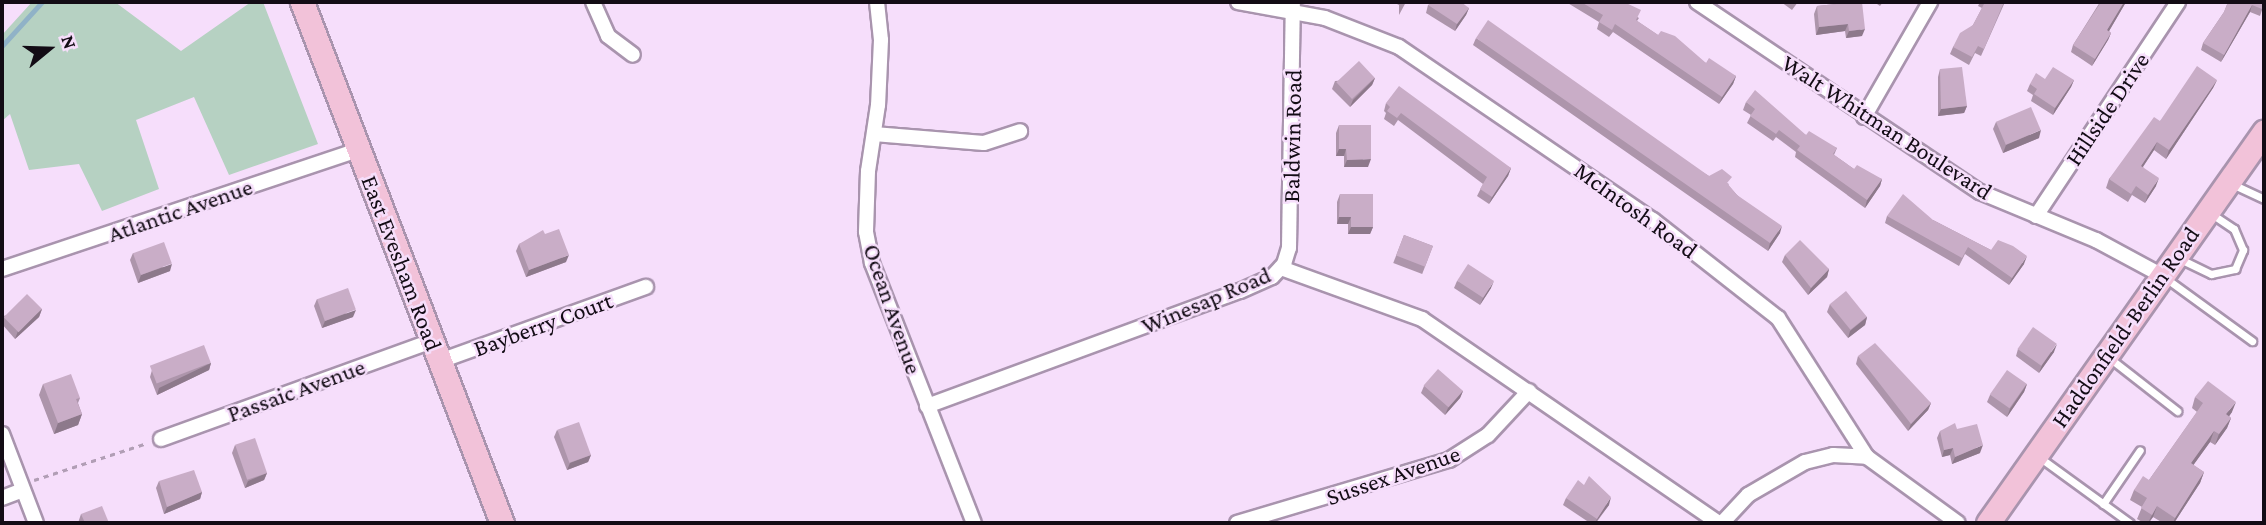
<!DOCTYPE html>
<html>
<head>
<meta charset="utf-8">
<style>
	body { margin:0 }
	#map { position:relative; width:2266px; height:525px; overflow:hidden; background:#f6defb; font-family:"Crimson Pro",serif }
	div>[style] { position:absolute }
	.green>* { inset:0; background:#b6d1c2 }
	.stream>* { height:4.5px; margin:-2.25px; padding:0 2.25px; transform-origin:2.25px; border-radius:2.25px; background:#90b2c7 }
	.path>* { height:2.5px; margin-top:-1.25px; transform-origin:0; background:repeating-linear-gradient(90deg,#b19eb5 0 5px,transparent 0 10px) }
	.roads { filter:drop-shadow(2px 0 #a994ae) drop-shadow(-2px 0 #a994ae) drop-shadow(0 2px #a994ae) drop-shadow(0 -2px #a994ae) }
	.service>* { height:7px; margin:-3.5px; padding:0 3.5px; transform-origin:3.5px; border-radius:3.5px; background:#fff }
	.minor>* { height:14px; margin:-7px; padding:0 7px; transform-origin:7px; border-radius:7px; background:#fff }
	.primary>* { height:23px; margin:-11.5px; padding:0 11.5px; transform-origin:11.5px; border-radius:11.5px; background:#f2c2d9 }
	.wall>* { inset:0; background:#ad95ab; transform-origin:0 0 }
	.shaded-wall>* { inset:0; background:#8d798b }
	.building>* { inset:0; background:#c9adc7; transform-origin:0 0 }
	span { translate:-50% -50%; white-space:nowrap; text-align:center; line-height:1.15; -webkit-text-stroke:5px #f6defb; paint-order:stroke }
	.street-label { font-size:24px; color:#130c15 }
	.frame { position:absolute; inset:0; border:4px solid #130c15; pointer-events:none }
	.north { position:absolute; left:14px; top:14px; width:70px; height:70px; -webkit-text-stroke:5px #f6defb; paint-order:stroke; rotate:71deg; font-size:19px; font-weight:700; line-height:28px; text-align:center; color:#130c15 }
	.north::after { content:''; display:block; margin:auto; width:24px; height:32px; background:#130c15; clip-path:polygon(50% 0,100% 100%,50% 72%,0 100%) }
</style>
</head>
<body>
<div id="map">
	<div class="green">
		<i style="clip-path:polygon(32px 2px,115px 2px,181px 51px,251px 2px,263px 2px,318px 144px,229px 175px,194px 97px,136px 120px,159px 189px,102px 211px,79px 164px,29px 170px,10px 114px,2px 121px,2px 35px)"></i>
	</div>
	<div class="stream">
		<i style="left:2px;top:46px;width:59px;rotate:-47.7deg"></i>
	</div>
	<div class="path">
		<i style="left:34px;top:480px;width:119px;rotate:-18.1deg"></i>
	</div>
	<div class="roads">
		<div class="service">
			<i style="left:2232px;top:184px;width:35px;rotate:25deg"></i>
			<i style="left:2178px;top:258px;width:37px;rotate:26deg"></i>
			<i style="left:2211px;top:274px;width:25px;rotate:-12deg"></i>
			<i style="left:2235px;top:269px;width:21px;rotate:-67deg"></i>
			<i style="left:2243px;top:250px;width:23px;rotate:-113deg"></i>
			<i style="left:2234px;top:229px;width:29px;rotate:-146deg"></i>
			<i style="left:2164px;top:277px;width:109px;rotate:36deg"></i>
			<i style="left:2108px;top:357px;width:88px;rotate:38deg"></i>
			<i style="left:2039px;top:457px;width:112px;rotate:36deg"></i>
			<i style="left:2103px;top:504px;width:65px;rotate:-55.6deg"></i>
		</div>
		<div class="minor">
			<i style="left:593px;top:2px;width:37px;rotate:66deg"></i>
			<i style="left:608px;top:36px;width:31px;rotate:37deg"></i>
			<i style="left:877px;top:2px;width:38px;rotate:84deg"></i>
			<i style="left:881px;top:40px;width:65px;rotate:92.6deg"></i>
			<i style="left:878px;top:105px;width:67px;rotate:98.6deg"></i>
			<i style="left:868px;top:171px;width:61px;rotate:91.9deg"></i>
			<i style="left:866px;top:232px;width:32px;rotate:79deg"></i>
			<i style="left:872px;top:263px;width:279px;rotate:68.6deg"></i>
			<i style="left:1238px;top:2px;width:88px;rotate:10.4deg"></i>
			<i style="left:1325px;top:18px;width:79px;rotate:21.4deg"></i>
			<i style="left:1399px;top:47px;width:307px;rotate:34.3deg"></i>
			<i style="left:1653px;top:220px;width:159px;rotate:38.1deg"></i>
			<i style="left:1778px;top:318px;width:165px;rotate:57.4deg"></i>
			<i style="left:1867px;top:457px;width:112px;rotate:36deg"></i>
			<i style="left:1697px;top:2px;width:341px;rotate:33.9deg"></i>
			<i style="left:1980px;top:192px;width:126px;rotate:22.5deg"></i>
			<i style="left:2096px;top:240px;width:74px;rotate:28.3deg"></i>
			<i style="left:1864px;top:117px;width:133px;rotate:-60.1deg"></i>
			<i style="left:874px;top:134px;width:110px;rotate:4.7deg"></i>
			<i style="left:984px;top:143px;width:38px;rotate:-18deg"></i>
			<i style="left:2036px;top:216px;width:257px;rotate:-56.4deg"></i>
			<i style="left:1281px;top:268px;width:150px;rotate:19.9deg"></i>
			<i style="left:1422px;top:319px;width:360px;rotate:34.5deg"></i>
			<i style="left:2px;top:269px;width:375px;rotate:-18.5deg"></i>
			<i style="left:440px;top:361px;width:219px;rotate:-19.8deg"></i>
			<i style="left:927px;top:406px;width:333px;rotate:-20.2deg"></i>
			<i style="left:1240px;top:291px;width:35px;rotate:-24deg"></i>
			<i style="left:1272px;top:277px;width:18px;rotate:-47deg"></i>
			<i style="left:1284px;top:264px;width:17px;rotate:-73deg"></i>
			<i style="left:1289px;top:248px;width:246px;rotate:-89.1deg"></i>
			<i style="left:2px;top:434px;width:95px;rotate:69.1deg"></i>
			<i style="left:161px;top:439px;width:288px;rotate:-19.9deg"></i>
			<i style="left:2px;top:498px;width:22px;rotate:-21deg"></i>
			<i style="left:1237px;top:523px;width:221px;rotate:-16.6deg"></i>
			<i style="left:1449px;top:460px;width:46px;rotate:-32.7deg"></i>
			<i style="left:1488px;top:435px;width:60px;rotate:-47deg"></i>
			<i style="left:1722px;top:523px;width:38px;rotate:-47deg"></i>
			<i style="left:1748px;top:495px;width:66px;rotate:-30.1deg"></i>
			<i style="left:1805px;top:462px;width:29px;rotate:-14deg"></i>
			<i style="left:1833px;top:455px;width:34px;rotate:3deg"></i>
		</div>
		<div class="primary">
			<i style="left:302px;top:2px;width:558px;rotate:69deg"></i>
			<i style="left:1988px;top:523px;width:479px;rotate:-54.8deg"></i>
		</div>
	</div>
	<div class="wall">
		<i style="clip-path:polygon(1393px 2px,1406px 2px,1399px 15px,1399px 5px)"></i>
		<i style="clip-path:polygon(1566px 2px,1611px 2px,1639px 18px,1637px 21px,1658px 35px,1706px 63px,1736px 76px,1733px 84px,1719px 104px,1613px 32px,1609px 37px,1597px 29px,1599px 22px)"></i>
		<i style="clip-path:polygon(1781px 2px,1798px 2px,1792px 10px)"></i>
		<i style="clip-path:polygon(1854px 2px,1862px 36px,1846px 38px,1845px 31px,1816px 35px,1814px 14px,1817px 6px)"></i>
		<i style="clip-path:polygon(1874px 2px,1883px 2px,1880px 6px)"></i>
		<i style="clip-path:polygon(1980px 2px,2005px 2px,1981px 56px,1975px 53px,1969px 65px,1950px 54px,1953px 47px,1973px 25px,1982px 8px,1978px 6px)"></i>
		<i style="clip-path:polygon(2100px 2px,2126px 2px,2109px 31px,2111px 33px,2108px 40px,2092px 66px,2071px 52px,2073px 45px)"></i>
		<i style="clip-path:polygon(2228px 2px,2264px 4px,2260px 16px,2250px 12px,2221px 62px,2201px 50px,2203px 43px,2224px 12px)"></i>
		<i style="clip-path:polygon(1428px 5px,1469px 8px,1466px 15px,1455px 31px,1426px 13px)"></i>
		<i style="clip-path:polygon(1476px 38px,1709px 176px,1729px 184px,1728px 185px,1737px 195px,1780px 233px,1768px 251px,1473px 45px)"></i>
		<i style="clip-path:polygon(1940px 69px,1967px 106px,1964px 113px,1938px 116px,1938px 77px)"></i>
		<i style="clip-path:polygon(1375px 78px,1372px 85px,1350px 107px,1332px 89px,1335px 81px)"></i>
		<i style="clip-path:polygon(2045px 79px,2074px 80px,2071px 87px,2053px 115px,2031px 101px,2033px 95px,2027px 91px,2030px 84px)"></i>
		<i style="clip-path:polygon(2217px 80px,2213px 88px,2166px 159px,2154px 150px,2143px 167px,2156px 186px,2145px 203px,2132px 195px,2128px 202px,2106px 188px,2109px 179px,2160px 121px)"></i>
		<i style="clip-path:polygon(1746px 102px,1806px 135px,1837px 148px,1834px 155px,1854px 169px,1882px 179px,1880px 186px,1865px 208px,1795px 157px,1796px 152px,1776px 137px,1773px 141px,1747px 123px,1751px 115px,1743px 110px)"></i>
		<i style="clip-path:polygon(1386px 103px,1511px 168px,1508px 176px,1489px 204px,1477px 196px,1483px 184px,1398px 120px,1394px 126px,1384px 119px,1386px 113px,1384px 111px)"></i>
		<i style="clip-path:polygon(1996px 122px,2039px 138px,2003px 153px,1993px 129px)"></i>
		<i style="clip-path:polygon(1339px 125px,1368px 167px,1344px 167px,1344px 156px,1336px 156px,1336px 133px)"></i>
		<i style="clip-path:polygon(1340px 194px,1373px 227px,1370px 234px,1348px 234px,1348px 224px,1337px 224px,1337px 202px)"></i>
		<i style="clip-path:polygon(1887px 216px,1933px 220px,1991px 250px,2024px 264px,2009px 285px,1965px 254px,1959px 266px,1885px 223px)"></i>
		<i style="clip-path:polygon(545px 234px,566px 262px,526px 277px,516px 251px,519px 244px)"></i>
		<i style="left:1404px;top:235px;width:31px;height:30px;rotate:21deg"></i>
		<i style="clip-path:polygon(133px 253px,170px 271px,138px 283px,130px 260px)"></i>
		<i style="clip-path:polygon(1785px 255px,1829px 269px,1827px 277px,1808px 295px,1782px 262px)"></i>
		<i style="clip-path:polygon(1457px 281px,1491px 288px,1480px 305px,1454px 288px)"></i>
		<i style="clip-path:polygon(317px 299px,353px 317px,322px 328px,314px 306px)"></i>
		<i style="clip-path:polygon(1830px 304px,1867px 317px,1865px 325px,1848px 338px,1827px 312px)"></i>
		<i style="clip-path:polygon(42px 309px,39px 317px,15px 339px,2px 324px,3px 316px)"></i>
		<i style="clip-path:polygon(2018px 349px,2054px 352px,2039px 373px,2016px 356px)"></i>
		<i style="clip-path:polygon(1858px 356px,1931px 403px,1928px 410px,1908px 431px,1856px 364px)"></i>
		<i style="clip-path:polygon(211px 363px,209px 370px,157px 395px,150px 377px,152px 370px)"></i>
		<i style="clip-path:polygon(43px 384px,80px 398px,78px 403px,82px 414px,78px 425px,54px 434px,39px 395px)"></i>
		<i style="clip-path:polygon(2027px 384px,2024px 392px,2007px 417px,1987px 402px,1990px 395px)"></i>
		<i style="clip-path:polygon(1424px 386px,1463px 391px,1460px 398px,1445px 415px,1421px 393px)"></i>
		<i style="clip-path:polygon(2195px 397px,2232px 412px,2229px 416px,2231px 418px,2227px 428px,2215px 445px,2210px 442px,2193px 465px,2204px 472px,2200px 483px,2174px 523px,2163px 523px,2153px 517px,2149px 523px,2144px 523px,2137px 519px,2142px 507px,2130px 500px,2134px 490px,2149px 480px,2197px 412px,2192px 408px)"></i>
		<i style="clip-path:polygon(1957px 429px,1980px 453px,1952px 464px,1950px 455px,1942px 457px,1937px 438px,1940px 431px)"></i>
		<i style="clip-path:polygon(557px 430px,591px 455px,588px 462px,567px 470px,554px 437px)"></i>
		<i style="clip-path:polygon(235px 445px,267px 473px,264px 480px,245px 488px,232px 453px)"></i>
		<i style="clip-path:polygon(159px 481px,202px 492px,200px 499px,164px 514px,156px 488px)"></i>
		<i style="clip-path:polygon(1566px 498px,1609px 505px,1596px 523px,1590px 523px,1563px 505px)"></i>
		<i style="clip-path:polygon(81px 514px,109px 523px,78px 523px)"></i>
	</div>
	<div class="shaded-wall">
		<i style="clip-path:polygon(2124px 2px,2126px 2px,2105px 38px,2107px 30px)"></i>
		<i style="clip-path:polygon(2252px 5px,2250px 12px,2221px 62px,2224px 55px)"></i>
		<i style="clip-path:polygon(1469px 8px,1466px 15px,1455px 31px,1457px 24px)"></i>
		<i style="clip-path:polygon(1848px 24px,1845px 31px,1816px 35px,1819px 27px)"></i>
		<i style="clip-path:polygon(1865px 29px,1862px 36px,1846px 38px,1849px 31px)"></i>
		<i style="clip-path:polygon(2111px 33px,2108px 40px,2092px 66px,2095px 59px)"></i>
		<i style="clip-path:polygon(1736px 76px,1733px 84px,1719px 104px,1722px 97px)"></i>
		<i style="clip-path:polygon(1375px 78px,1372px 85px,1350px 107px,1353px 100px)"></i>
		<i style="clip-path:polygon(2074px 80px,2071px 87px,2053px 115px,2055px 108px)"></i>
		<i style="clip-path:polygon(2217px 80px,2213px 88px,2166px 159px,2169px 150px)"></i>
		<i style="clip-path:polygon(1967px 106px,1964px 113px,1938px 116px,1941px 109px)"></i>
		<i style="clip-path:polygon(2041px 130px,2039px 138px,2003px 153px,2006px 145px)"></i>
		<i style="clip-path:polygon(2157px 142px,2154px 150px,2138px 174px,2141px 166px)"></i>
		<i style="clip-path:polygon(1339px 149px,1346px 149px,1344px 156px,1336px 156px)"></i>
		<i style="clip-path:polygon(1371px 159px,1368px 167px,1344px 167px,1347px 160px)"></i>
		<i style="clip-path:polygon(1511px 168px,1508px 176px,1489px 204px,1492px 197px)"></i>
		<i style="clip-path:polygon(2159px 178px,2156px 186px,2145px 203px,2148px 195px)"></i>
		<i style="clip-path:polygon(1882px 179px,1880px 186px,1865px 208px,1867px 200px)"></i>
		<i style="clip-path:polygon(1339px 217px,1351px 217px,1348px 224px,1337px 224px)"></i>
		<i style="clip-path:polygon(1782px 226px,1780px 233px,1768px 251px,1770px 243px)"></i>
		<i style="clip-path:polygon(1351px 227px,1373px 227px,1370px 234px,1348px 234px)"></i>
		<i style="clip-path:polygon(569px 255px,566px 262px,526px 277px,529px 270px)"></i>
		<i style="clip-path:polygon(2027px 256px,2024px 264px,2009px 285px,2012px 278px)"></i>
		<i style="clip-path:polygon(172px 264px,170px 271px,138px 283px,141px 275px)"></i>
		<i style="clip-path:polygon(1829px 269px,1827px 277px,1808px 295px,1811px 288px)"></i>
		<i style="clip-path:polygon(1494px 281px,1491px 288px,1480px 305px,1483px 298px)"></i>
		<i style="clip-path:polygon(42px 309px,39px 317px,15px 339px,18px 331px)"></i>
		<i style="clip-path:polygon(356px 310px,353px 317px,322px 328px,325px 321px)"></i>
		<i style="clip-path:polygon(1867px 317px,1865px 325px,1848px 338px,1850px 331px)"></i>
		<i style="clip-path:polygon(2057px 344px,2054px 352px,2039px 373px,2042px 365px)"></i>
		<i style="clip-path:polygon(211px 363px,209px 370px,157px 395px,159px 388px)"></i>
		<i style="clip-path:polygon(2027px 384px,2024px 392px,2007px 417px,2010px 409px)"></i>
		<i style="clip-path:polygon(1463px 391px,1460px 398px,1445px 415px,1448px 408px)"></i>
		<i style="clip-path:polygon(2236px 402px,2232px 412px,2223px 425px,2226px 414px)"></i>
		<i style="clip-path:polygon(1931px 403px,1928px 410px,1908px 431px,1911px 424px)"></i>
		<i style="clip-path:polygon(82px 414px,78px 425px,54px 434px,58px 423px)"></i>
		<i style="clip-path:polygon(2231px 418px,2227px 428px,2215px 445px,2219px 434px)"></i>
		<i style="clip-path:polygon(2214px 431px,2210px 442px,2187px 474px,2191px 463px)"></i>
		<i style="clip-path:polygon(1983px 445px,1980px 453px,1952px 464px,1955px 457px)"></i>
		<i style="clip-path:polygon(1953px 448px,1950px 455px,1942px 457px,1944px 450px)"></i>
		<i style="clip-path:polygon(591px 455px,588px 462px,567px 470px,570px 463px)"></i>
		<i style="clip-path:polygon(2204px 472px,2200px 483px,2174px 523px,2173px 523px,2175px 518px)"></i>
		<i style="clip-path:polygon(267px 473px,264px 480px,245px 488px,248px 481px)"></i>
		<i style="clip-path:polygon(202px 492px,200px 499px,164px 514px,167px 507px)"></i>
		<i style="clip-path:polygon(1611px 497px,1609px 505px,1595px 523px,1597px 519px)"></i>
		<i style="clip-path:polygon(2157px 506px,2153px 517px,2148px 523px,2152px 515px)"></i>
	</div>
	<div class="building">
		<i style="clip-path:polygon(1431px 2px,1461px 2px,1469px 8px,1457px 24px,1428px 5px)"></i>
		<i style="clip-path:polygon(1581px 2px,1611px 2px,1613px 3px,1613px 2px,1624px 2px,1641px 10px,1636px 20px,1658px 35px,1661px 31px,1675px 36px,1706px 63px,1709px 58px,1736px 76px,1722px 97px,1615px 24px,1612px 30px,1599px 22px,1603px 15px)"></i>
		<i style="clip-path:polygon(1854px 2px,1862px 2px,1865px 29px,1849px 31px,1848px 24px,1819px 27px,1817px 6px)"></i>
		<i style="clip-path:polygon(1985px 2px,2004px 2px,1984px 49px,1978px 46px,1972px 57px,1953px 47px,1960px 33px,1973px 25px)"></i>
		<i style="clip-path:polygon(2101px 2px,2124px 2px,2107px 30px,2111px 33px,2095px 59px,2073px 45px)"></i>
		<i style="clip-path:polygon(2228px 2px,2264px 2px,2264px 3px,2262px 9px,2252px 5px,2224px 55px,2203px 43px,2224px 12px)"></i>
		<i style="clip-path:polygon(1488px 20px,1709px 176px,1722px 169px,1732px 177px,1727px 183px,1737px 195px,1782px 226px,1770px 243px,1476px 38px)"></i>
		<i style="left:1359px;top:61px;width:23px;height:31px;rotate:47deg"></i>
		<i style="clip-path:polygon(2197px 66px,2217px 80px,2169px 150px,2157px 142px,2141px 166px,2159px 178px,2148px 195px,2136px 186px,2131px 194px,2109px 179px,2154px 117px,2160px 121px)"></i>
		<i style="clip-path:polygon(1962px 67px,1967px 106px,1941px 109px,1940px 69px)"></i>
		<i style="clip-path:polygon(2053px 67px,2074px 80px,2055px 108px,2034px 94px,2037px 89px,2030px 84px,2036px 73px,2045px 79px)"></i>
		<i style="clip-path:polygon(1399px 86px,1511px 168px,1492px 197px,1480px 189px,1487px 177px,1401px 113px,1397px 118px,1387px 111px,1390px 107px,1386px 103px)"></i>
		<i style="clip-path:polygon(1755px 90px,1806px 135px,1809px 131px,1837px 148px,1833px 154px,1854px 169px,1857px 165px,1882px 179px,1867px 200px,1797px 150px,1800px 146px,1779px 130px,1776px 134px,1750px 116px,1755px 109px,1746px 102px)"></i>
		<i style="left:2031px;top:107px;width:25px;height:38px;rotate:67deg"></i>
		<i style="clip-path:polygon(1339px 125px,1371px 125px,1371px 159px,1347px 160px,1346px 149px,1339px 149px)"></i>
		<i style="clip-path:polygon(1340px 194px,1373px 194px,1373px 227px,1351px 227px,1351px 217px,1339px 217px)"></i>
		<i style="clip-path:polygon(1903px 194px,1933px 220px,1991px 250px,1998px 240px,2013px 246px,2027px 256px,2012px 278px,1968px 247px,1962px 258px,1887px 216px)"></i>
		<i style="clip-path:polygon(559px 229px,569px 255px,529px 270px,519px 244px,543px 230px,545px 234px)"></i>
		<i style="left:1404px;top:235px;width:31px;height:22px;rotate:21deg"></i>
		<i style="clip-path:polygon(1800px 240px,1829px 269px,1811px 288px,1785px 255px)"></i>
		<i style="left:164px;top:242px;width:23px;height:33px;rotate:70deg"></i>
		<i style="left:1468px;top:264px;width:31px;height:20px;rotate:33deg"></i>
		<i style="left:348px;top:288px;width:23px;height:33px;rotate:70deg"></i>
		<i style="left:1846px;top:291px;width:33px;height:21px;rotate:51deg"></i>
		<i style="left:27px;top:294px;width:21px;height:33px;rotate:45deg"></i>
		<i style="left:2033px;top:327px;width:29px;height:27px;rotate:35deg"></i>
		<i style="clip-path:polygon(1875px 343px,1931px 403px,1911px 424px,1858px 356px)"></i>
		<i style="left:204px;top:345px;width:19px;height:58px;rotate:69deg"></i>
		<i style="left:1438px;top:369px;width:33px;height:22px;rotate:41deg"></i>
		<i style="left:2007px;top:370px;width:24px;height:30px;rotate:35deg"></i>
		<i style="clip-path:polygon(71px 374px,80px 398px,76px 399px,82px 414px,58px 423px,43px 384px)"></i>
		<i style="clip-path:polygon(2208px 381px,2236px 402px,2226px 414px,2231px 418px,2219px 434px,2214px 431px,2191px 463px,2204px 472px,2175px 518px,2157px 506px,2152px 515px,2141px 508px,2147px 498px,2134px 490px,2143px 476px,2149px 480px,2203px 403px,2195px 397px)"></i>
		<i style="left:579px;top:422px;width:35px;height:23px;rotate:70deg"></i>
		<i style="clip-path:polygon(1955px 423px,1957px 429px,1977px 424px,1983px 445px,1955px 457px,1953px 448px,1944px 450px,1940px 431px)"></i>
		<i style="left:255px;top:438px;width:37px;height:21px;rotate:71deg"></i>
		<i style="clip-path:polygon(194px 470px,202px 492px,167px 507px,159px 481px)"></i>
		<i style="clip-path:polygon(1589px 476px,1611px 497px,1597px 519px,1566px 498px,1578px 480px,1584px 485px)"></i>
		<i style="clip-path:polygon(102px 506px,109px 523px,85px 523px,81px 514px)"></i>
	</div>
	<div class="street-label">
		<span style="left:2107px;top:109px;rotate:-56deg">Hillside Drive</span>
		<span style="left:1887px;top:127px;rotate:33deg">Walt Whitman Boulevard</span>
		<span style="left:1292px;top:136px;rotate:-89deg">Baldwin Road</span>
		<span style="left:180px;top:210px;rotate:-19deg">Atlantic Avenue</span>
		<span style="left:1636px;top:210px;rotate:36deg">McIntosh Road</span>
		<span style="left:402px;top:263px;rotate:69deg">East Evesham Road</span>
		<span style="left:1206px;top:300px;rotate:-23deg">Winesap Road</span>
		<span style="left:893px;top:309px;rotate:71deg">Ocean Avenue</span>
		<span style="left:543px;top:324px;rotate:-20deg">Bayberry Court</span>
		<span style="left:2125px;top:327px;rotate:-55deg">Haddonfield-Berlin Road</span>
		<span style="left:296px;top:390px;rotate:-20deg">Passaic Avenue</span>
		<span style="left:1393px;top:475px;rotate:-19deg">Sussex Avenue</span>
	</div>
	<div class="frame"></div>
	<div class="north">N</div>
</div>
</body>
</html>
